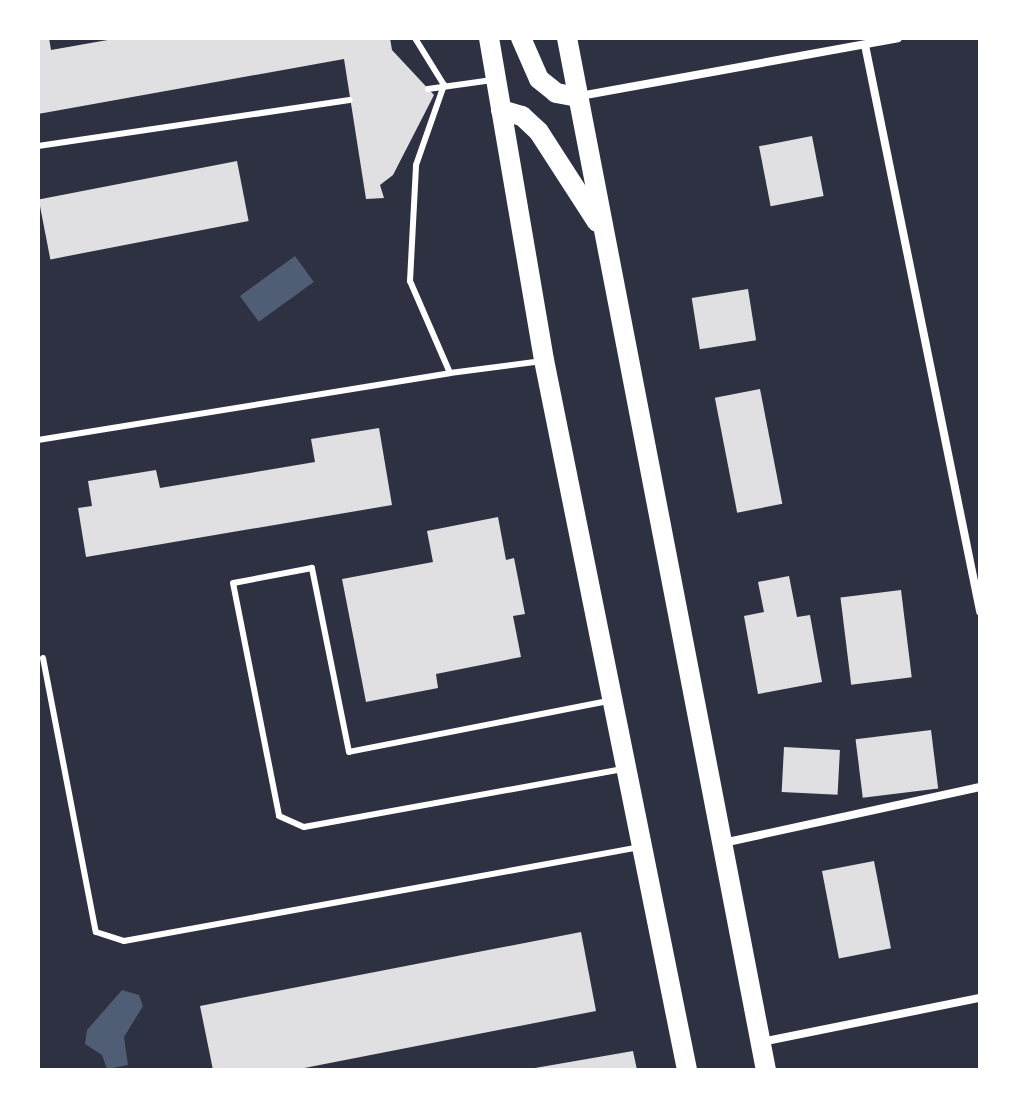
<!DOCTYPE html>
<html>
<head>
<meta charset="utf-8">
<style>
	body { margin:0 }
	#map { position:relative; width:1018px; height:1108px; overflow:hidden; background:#2d3142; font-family:"PT Sans Narrow",sans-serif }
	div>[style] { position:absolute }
	.water>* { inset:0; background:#4f5d75; transform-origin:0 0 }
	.building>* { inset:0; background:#e0e0e3; transform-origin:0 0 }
	.service>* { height:6px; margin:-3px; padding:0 3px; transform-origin:3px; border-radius:3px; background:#fff }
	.minor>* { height:8px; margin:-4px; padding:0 4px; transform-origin:4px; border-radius:4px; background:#fff }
	.primary>* { height:20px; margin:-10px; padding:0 10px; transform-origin:10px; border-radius:10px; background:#fff }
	span { translate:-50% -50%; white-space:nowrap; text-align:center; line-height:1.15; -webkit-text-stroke:6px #fff; paint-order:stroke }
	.frame { position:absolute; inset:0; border:40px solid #fff; pointer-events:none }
</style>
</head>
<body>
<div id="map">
	<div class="water">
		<i style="left:295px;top:256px;width:32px;height:68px;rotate:54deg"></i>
		<i style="clip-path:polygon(122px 990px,139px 995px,143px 1006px,124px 1037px,128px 1065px,107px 1069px,102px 1055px,85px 1044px,87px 1030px)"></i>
	</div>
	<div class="building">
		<i style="clip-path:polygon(38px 38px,49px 38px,51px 50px,119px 38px,390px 38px,392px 50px,434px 95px,393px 175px,380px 185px,384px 198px,366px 199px,344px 59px,38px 114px)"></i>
		<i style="left:812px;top:136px;width:61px;height:54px;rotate:79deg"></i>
		<i style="left:237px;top:161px;width:61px;height:202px;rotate:79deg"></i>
		<i style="left:748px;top:289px;width:52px;height:57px;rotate:81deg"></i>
		<i style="left:760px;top:389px;width:117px;height:46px;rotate:79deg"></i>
		<i style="clip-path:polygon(379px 428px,392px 505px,86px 557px,78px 508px,92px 506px,88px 481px,156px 470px,160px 488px,315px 462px,311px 439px)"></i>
		<i style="clip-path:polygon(498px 517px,506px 560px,514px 558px,525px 614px,513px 616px,521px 657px,436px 674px,438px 688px,366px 702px,342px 579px,433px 562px,427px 531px)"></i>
		<i style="clip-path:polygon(789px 576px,797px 617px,810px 615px,822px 682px,758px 694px,744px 616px,764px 612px,758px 582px)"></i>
		<i style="left:901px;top:590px;width:88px;height:61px;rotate:83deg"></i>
		<i style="left:931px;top:730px;width:59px;height:76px;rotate:83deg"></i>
		<i style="left:784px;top:747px;width:56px;height:45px;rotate:3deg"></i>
		<i style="left:874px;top:861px;width:89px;height:53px;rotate:79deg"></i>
		<i style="clip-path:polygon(581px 932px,596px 1011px,294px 1070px,213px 1070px,200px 1006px)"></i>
		<i style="clip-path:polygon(633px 1051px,637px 1070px,535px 1070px,535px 1068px)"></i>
	</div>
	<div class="service">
		<i style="left:428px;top:89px;width:65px;rotate:-8deg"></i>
		<i style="left:38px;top:146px;width:315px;rotate:-8.4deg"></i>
		<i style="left:450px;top:373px;width:93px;rotate:-7.4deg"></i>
		<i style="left:38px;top:440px;width:417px;rotate:-9.2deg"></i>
		<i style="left:450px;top:373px;width:100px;rotate:-113.5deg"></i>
		<i style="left:410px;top:281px;width:116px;rotate:-87deg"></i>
		<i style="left:416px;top:165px;width:85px;rotate:-70.7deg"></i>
		<i style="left:444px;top:85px;width:55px;rotate:-121.7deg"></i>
		<i style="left:43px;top:658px;width:279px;rotate:79.1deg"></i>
		<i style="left:96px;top:932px;width:29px;rotate:18deg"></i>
		<i style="left:124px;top:941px;width:524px;rotate:-10.32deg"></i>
		<i style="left:608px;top:701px;width:264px;rotate:168.9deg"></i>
		<i style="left:349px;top:752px;width:188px;rotate:-101.4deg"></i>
		<i style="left:312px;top:568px;width:80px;rotate:169.2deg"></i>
		<i style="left:233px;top:583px;width:237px;rotate:78.8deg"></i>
		<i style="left:279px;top:816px;width:27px;rotate:24deg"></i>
		<i style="left:304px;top:827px;width:324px;rotate:-10.3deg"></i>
	</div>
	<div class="minor">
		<i style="left:865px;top:45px;width:578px;rotate:78.51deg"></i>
		<i style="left:580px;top:96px;width:323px;rotate:-10.3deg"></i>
		<i style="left:723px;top:843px;width:263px;rotate:-12.3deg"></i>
		<i style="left:761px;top:1042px;width:223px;rotate:-11.4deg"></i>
	</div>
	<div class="primary">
		<i style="left:489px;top:38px;width:327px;rotate:80.3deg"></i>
		<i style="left:544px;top:360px;width:724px;rotate:78.61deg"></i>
		<i style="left:521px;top:38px;width:45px;rotate:66.3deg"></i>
		<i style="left:539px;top:79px;width:22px;rotate:39deg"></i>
		<i style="left:556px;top:93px;width:22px;rotate:10deg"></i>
		<i style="left:567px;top:38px;width:1051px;rotate:79.09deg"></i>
		<i style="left:501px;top:110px;width:22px;rotate:16deg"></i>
		<i style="left:522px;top:116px;width:23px;rotate:43deg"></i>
		<i style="left:539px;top:132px;width:107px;rotate:57.2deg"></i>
	</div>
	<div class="frame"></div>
</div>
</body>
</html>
